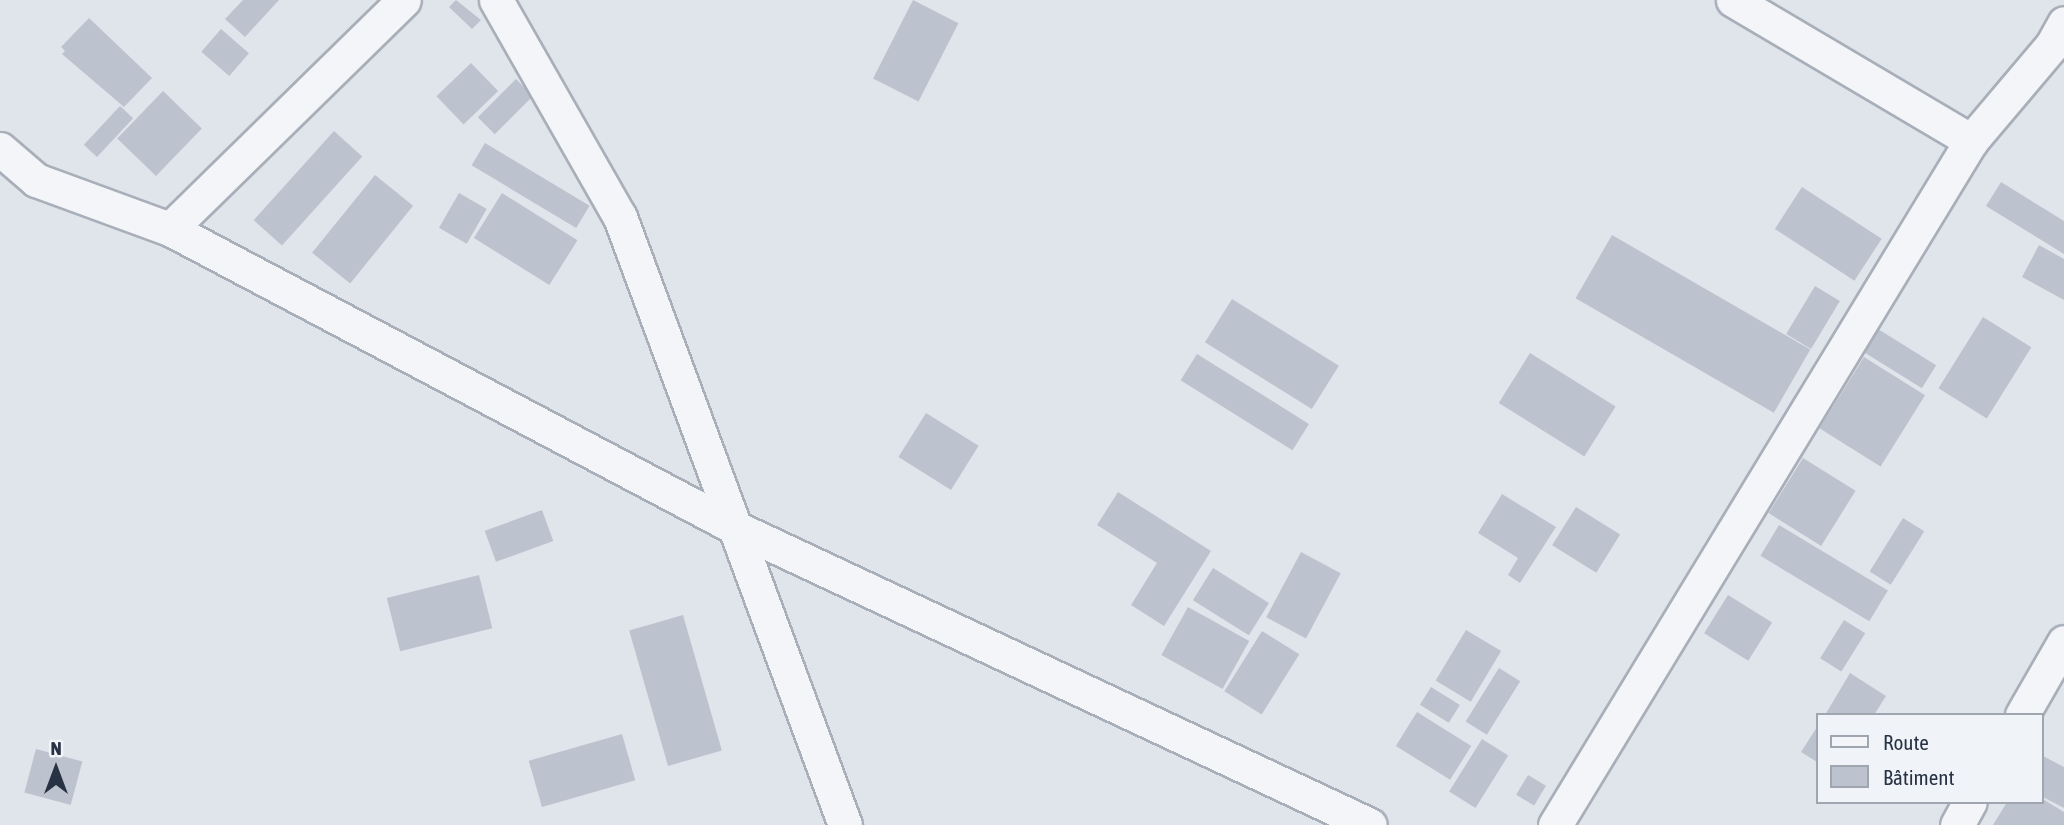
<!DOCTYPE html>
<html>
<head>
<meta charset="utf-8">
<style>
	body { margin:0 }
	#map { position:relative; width:2064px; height:825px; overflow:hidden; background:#e0e5eb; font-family:"Asap Condensed",sans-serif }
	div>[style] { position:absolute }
	.building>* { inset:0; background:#bdc3ce; transform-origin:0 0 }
	.roads { filter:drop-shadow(2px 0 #a8afb9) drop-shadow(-2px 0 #a8afb9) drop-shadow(0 2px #a8afb9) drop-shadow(0 -2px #a8afb9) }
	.minor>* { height:33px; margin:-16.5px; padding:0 16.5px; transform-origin:16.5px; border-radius:16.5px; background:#f4f5f9 }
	span { translate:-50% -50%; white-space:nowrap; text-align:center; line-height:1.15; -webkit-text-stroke:6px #f0f4f8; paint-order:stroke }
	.legend { position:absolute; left:1816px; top:713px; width:228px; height:91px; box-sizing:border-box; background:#f0f4f8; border:2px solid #a0a6b0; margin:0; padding:9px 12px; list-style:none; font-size:21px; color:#273244 }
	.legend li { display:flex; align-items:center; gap:14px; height:35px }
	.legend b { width:35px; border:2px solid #a0a6b0 }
	.north { position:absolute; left:21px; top:734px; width:70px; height:70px; -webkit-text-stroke:5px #f0f4f8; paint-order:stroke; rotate:0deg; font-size:19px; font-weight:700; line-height:28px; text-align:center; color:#273244 }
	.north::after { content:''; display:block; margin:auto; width:24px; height:32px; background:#273244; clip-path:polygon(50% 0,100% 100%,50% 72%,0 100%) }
</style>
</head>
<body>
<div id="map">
	<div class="building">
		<i style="clip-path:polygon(243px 0,279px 0,245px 37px,225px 19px)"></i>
		<i style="clip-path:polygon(456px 0,481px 20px,472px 29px,449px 7px)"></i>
		<i style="left:913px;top:0;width:51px;height:88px;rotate:27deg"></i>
		<i style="clip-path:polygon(89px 18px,152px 78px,124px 107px,62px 54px,65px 51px,61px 47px)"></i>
		<i style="left:221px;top:29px;width:37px;height:30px;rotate:41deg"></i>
		<i style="left:471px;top:63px;width:39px;height:48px;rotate:46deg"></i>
		<i style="left:516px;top:79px;width:24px;height:54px;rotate:45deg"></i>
		<i style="left:163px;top:91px;width:54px;height:66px;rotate:44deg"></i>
		<i style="left:120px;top:106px;width:18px;height:53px;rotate:43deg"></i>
		<i style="left:334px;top:131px;width:38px;height:120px;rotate:42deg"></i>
		<i style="left:485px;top:143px;width:122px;height:26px;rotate:31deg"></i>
		<i style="left:375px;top:175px;width:49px;height:100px;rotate:39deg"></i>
		<i style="clip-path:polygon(2001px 182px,2064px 221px,2064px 254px,1986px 206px)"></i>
		<i style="left:1802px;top:187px;width:95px;height:50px;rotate:33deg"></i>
		<i style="left:459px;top:193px;width:32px;height:40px;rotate:30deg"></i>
		<i style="left:502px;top:193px;width:89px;height:53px;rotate:32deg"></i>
		<i style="left:1612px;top:235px;width:229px;height:73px;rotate:30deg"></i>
		<i style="clip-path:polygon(2039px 245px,2064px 259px,2064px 300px,2022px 277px)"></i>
		<i style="left:1815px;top:286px;width:29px;height:56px;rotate:31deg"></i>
		<i style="left:1232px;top:299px;width:126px;height:51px;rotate:32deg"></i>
		<i style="left:1983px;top:317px;width:57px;height:84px;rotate:32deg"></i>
		<i style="left:1870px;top:324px;width:78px;height:27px;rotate:32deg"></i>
		<i style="left:1530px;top:353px;width:101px;height:59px;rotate:32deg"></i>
		<i style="left:1197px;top:354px;width:132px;height:31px;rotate:32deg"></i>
		<i style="left:1864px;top:357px;width:72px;height:84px;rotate:32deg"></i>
		<i style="left:926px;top:413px;width:62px;height:52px;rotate:32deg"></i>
		<i style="left:1803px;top:458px;width:62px;height:65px;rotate:32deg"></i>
		<i style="clip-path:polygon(1118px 492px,1211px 551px,1164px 626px,1131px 605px,1157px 563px,1097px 525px)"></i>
		<i style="clip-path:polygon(1502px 494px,1556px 527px,1520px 583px,1508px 575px,1518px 558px,1478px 533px)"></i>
		<i style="left:1576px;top:507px;width:52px;height:45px;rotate:32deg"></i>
		<i style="left:542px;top:510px;width:33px;height:61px;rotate:70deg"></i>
		<i style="left:1903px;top:518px;width:25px;height:63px;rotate:32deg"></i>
		<i style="left:1779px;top:525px;width:127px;height:36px;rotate:31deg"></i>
		<i style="left:1301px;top:552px;width:45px;height:74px;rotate:28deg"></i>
		<i style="left:1213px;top:568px;width:66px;height:38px;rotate:32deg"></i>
		<i style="left:479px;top:575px;width:55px;height:95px;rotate:76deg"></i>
		<i style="left:1728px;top:595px;width:52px;height:45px;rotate:32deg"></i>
		<i style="left:1188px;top:607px;width:70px;height:55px;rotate:29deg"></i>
		<i style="left:683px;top:615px;width:141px;height:56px;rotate:74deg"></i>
		<i style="left:1844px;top:620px;width:25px;height:45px;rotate:32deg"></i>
		<i style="left:1466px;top:630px;width:41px;height:59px;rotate:31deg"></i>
		<i style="left:1262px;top:631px;width:44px;height:71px;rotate:32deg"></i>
		<i style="left:1499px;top:668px;width:25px;height:63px;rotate:32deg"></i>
		<i style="clip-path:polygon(1850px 673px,1886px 696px,1874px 715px,1825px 715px)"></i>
		<i style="left:1431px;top:687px;width:34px;height:21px;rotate:32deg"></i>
		<i style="left:1417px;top:712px;width:64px;height:40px;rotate:32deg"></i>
		<i style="clip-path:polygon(1817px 727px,1817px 762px,1801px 752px)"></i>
		<i style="left:622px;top:734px;width:48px;height:97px;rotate:74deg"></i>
		<i style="left:1482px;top:739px;width:31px;height:62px;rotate:32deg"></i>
		<i style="left:36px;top:749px;width:48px;height:45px;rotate:15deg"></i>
		<i style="clip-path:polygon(2041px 755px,2064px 767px,2064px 808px,2041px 796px)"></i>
		<i style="left:1528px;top:775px;width:21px;height:23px;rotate:31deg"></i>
		<i style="clip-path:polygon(2041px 798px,2064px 812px,2064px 825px,1993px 825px,2007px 802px,2041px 802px)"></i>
	</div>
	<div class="roads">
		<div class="minor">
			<i style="left:496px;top:0;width:250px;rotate:60.3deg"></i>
			<i style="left:620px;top:217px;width:648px;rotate:69.69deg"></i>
			<i style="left:1733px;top:0;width:277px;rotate:30.6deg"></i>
			<i style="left:0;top:149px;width:48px;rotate:40.7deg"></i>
			<i style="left:36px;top:180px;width:143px;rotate:20.1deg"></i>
			<i style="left:170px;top:229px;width:638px;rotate:27.85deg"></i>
			<i style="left:734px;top:527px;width:702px;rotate:25.11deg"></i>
			<i style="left:170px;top:229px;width:327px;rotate:-44.4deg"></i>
			<i style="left:2022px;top:715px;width:84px;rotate:-60.1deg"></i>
			<i style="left:1555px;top:825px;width:801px;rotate:-58.69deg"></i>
			<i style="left:1971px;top:141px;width:126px;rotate:-49.8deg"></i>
			<i style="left:2052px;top:45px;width:25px;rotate:-61deg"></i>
			<i style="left:1957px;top:825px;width:26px;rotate:-61deg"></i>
		</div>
	</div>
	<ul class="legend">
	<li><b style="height:9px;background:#f4f5f9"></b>Route</li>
	<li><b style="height:19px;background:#bdc3ce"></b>Bâtiment</li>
	</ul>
	<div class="north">N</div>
</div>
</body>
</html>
